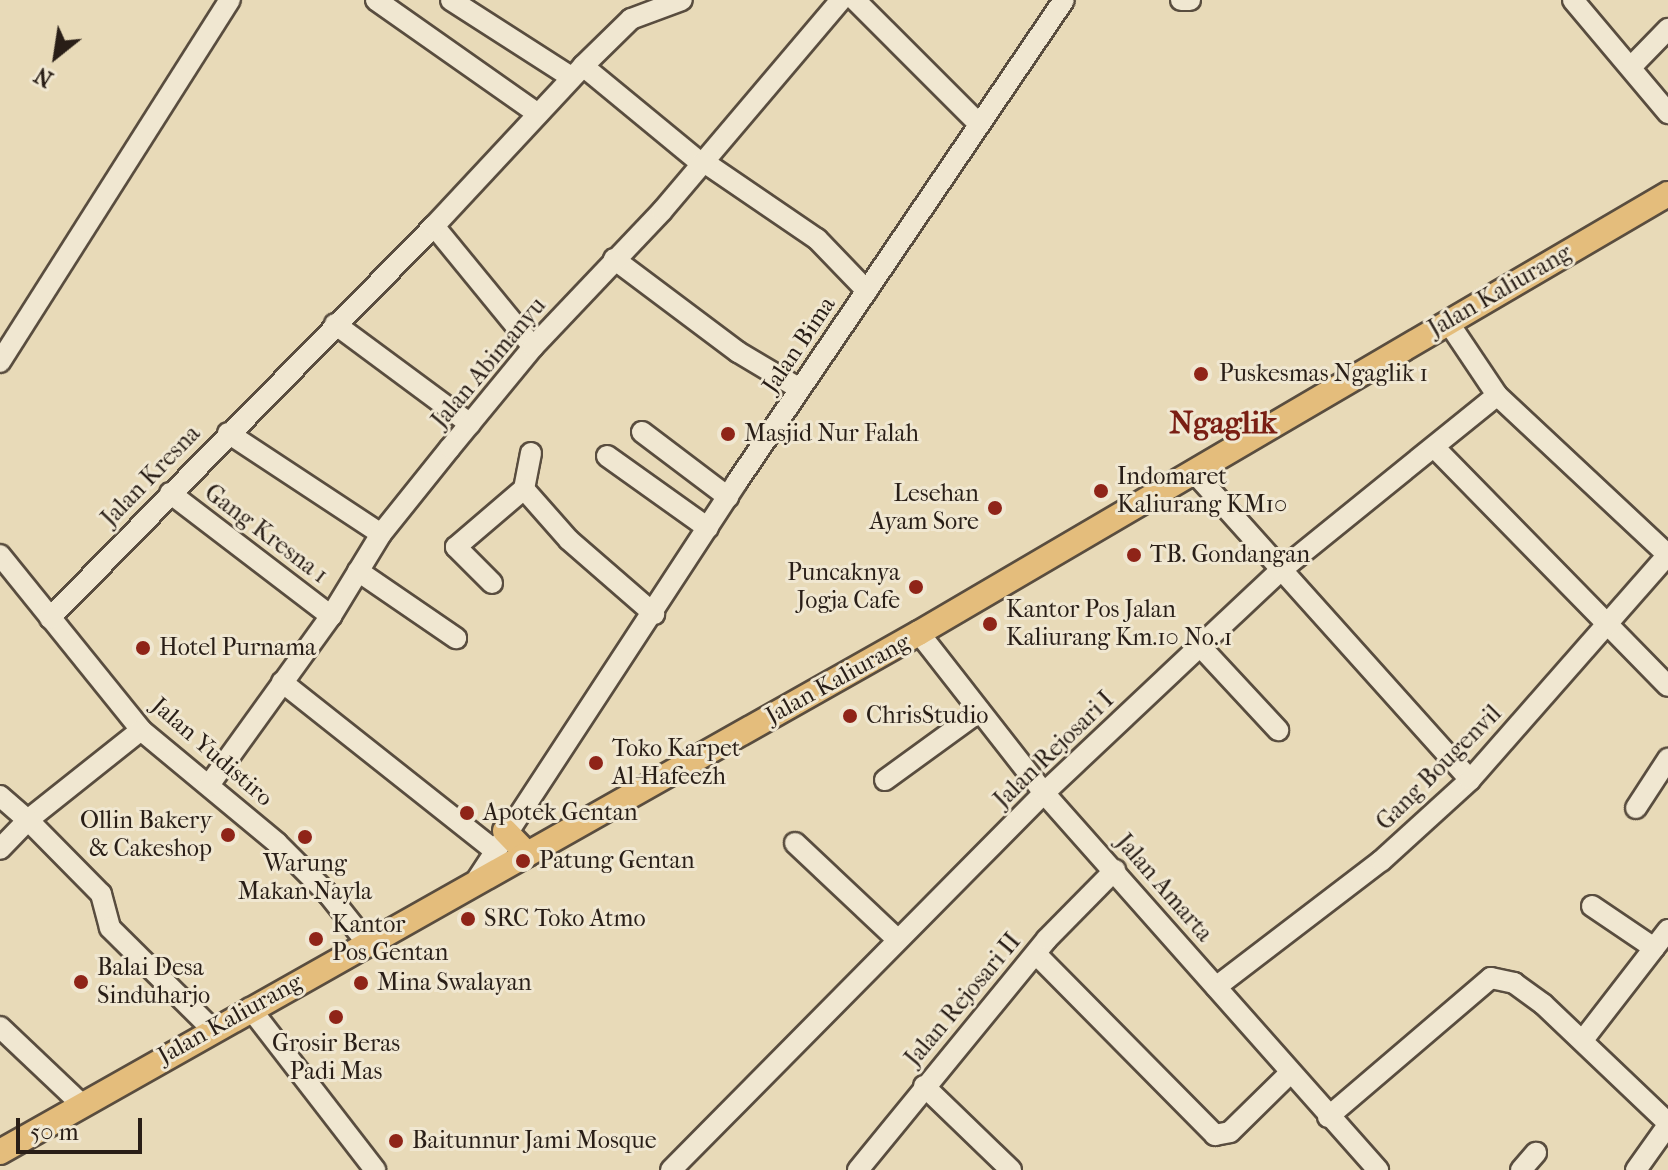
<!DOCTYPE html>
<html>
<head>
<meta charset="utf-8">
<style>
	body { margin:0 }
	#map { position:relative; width:1668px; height:1170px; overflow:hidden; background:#e8dab8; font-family:"IM FELL French Canon",serif }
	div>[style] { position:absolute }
	.roads { filter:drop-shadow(2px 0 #594d3f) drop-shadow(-2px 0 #594d3f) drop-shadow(0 2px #594d3f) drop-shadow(0 -2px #594d3f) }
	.minor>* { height:20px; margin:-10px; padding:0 10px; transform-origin:10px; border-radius:10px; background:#f0e7d1 }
	.major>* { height:24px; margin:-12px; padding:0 12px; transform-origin:12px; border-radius:12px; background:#e4bd7c }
	.dots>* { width:22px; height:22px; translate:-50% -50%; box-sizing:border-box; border:4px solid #f0e7d1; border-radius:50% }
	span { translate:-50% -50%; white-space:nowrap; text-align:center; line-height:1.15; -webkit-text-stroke:6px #f0e7d1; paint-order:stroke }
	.street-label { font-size:24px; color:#291e17 }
	.poi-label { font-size:24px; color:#291e17 }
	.left { translate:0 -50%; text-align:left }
	.right { translate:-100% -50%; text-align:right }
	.district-label { font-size:32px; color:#7a1f14; font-weight:700 }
	.north { position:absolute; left:16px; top:16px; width:80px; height:80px; -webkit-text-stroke:6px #f0e7d1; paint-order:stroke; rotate:210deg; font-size:22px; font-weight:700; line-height:32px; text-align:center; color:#291e17 }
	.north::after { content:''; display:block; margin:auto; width:28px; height:36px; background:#291e17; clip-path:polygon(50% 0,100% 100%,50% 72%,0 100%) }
	.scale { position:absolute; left:16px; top:1118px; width:126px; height:36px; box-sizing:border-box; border:4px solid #291e17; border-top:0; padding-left:10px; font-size:24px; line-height:28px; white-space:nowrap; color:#291e17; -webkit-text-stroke:6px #f0e7d1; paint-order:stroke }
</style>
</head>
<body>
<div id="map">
	<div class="roads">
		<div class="minor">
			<i style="left:376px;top:0;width:198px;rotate:35.1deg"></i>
			<i style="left:451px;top:0;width:143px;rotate:32.7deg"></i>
			<i style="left:855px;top:0;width:173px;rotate:45deg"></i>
			<i style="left:1181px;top:0;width:9px"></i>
			<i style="left:1573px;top:0;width:148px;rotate:49.9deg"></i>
			<i style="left:583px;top:66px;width:154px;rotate:39.5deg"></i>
			<i style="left:1632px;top:66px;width:52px;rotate:-45.8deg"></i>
			<i style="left:704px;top:162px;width:137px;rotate:34.3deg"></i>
			<i style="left:817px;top:239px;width:72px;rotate:46.1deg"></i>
			<i style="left:434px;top:226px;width:156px;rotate:50.7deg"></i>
			<i style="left:614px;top:259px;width:155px;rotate:36.9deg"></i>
			<i style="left:738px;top:352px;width:72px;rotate:30.8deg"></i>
			<i style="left:1448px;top:322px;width:88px;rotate:56.1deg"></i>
			<i style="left:1497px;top:395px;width:234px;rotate:43.1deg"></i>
			<i style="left:335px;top:324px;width:168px;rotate:36.5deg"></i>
			<i style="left:0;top:362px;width:429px;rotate:-57.6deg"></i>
			<i style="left:642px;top:432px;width:108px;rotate:37.1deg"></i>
			<i style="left:228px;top:433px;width:183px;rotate:33.4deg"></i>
			<i style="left:1434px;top:447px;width:334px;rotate:45.6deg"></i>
			<i style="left:531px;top:453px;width:37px;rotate:101deg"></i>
			<i style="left:524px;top:489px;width:68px;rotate:48.6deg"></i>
			<i style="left:569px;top:540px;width:113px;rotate:41deg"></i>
			<i style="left:607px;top:456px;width:124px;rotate:35.5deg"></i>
			<i style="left:1193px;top:471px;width:415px;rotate:48.1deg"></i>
			<i style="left:170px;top:493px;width:203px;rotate:37.4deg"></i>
			<i style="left:0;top:555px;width:225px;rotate:51.1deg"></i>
			<i style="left:141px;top:730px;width:177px;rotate:39.7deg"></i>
			<i style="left:277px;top:843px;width:74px;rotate:45deg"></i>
			<i style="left:329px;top:895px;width:61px;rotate:51.6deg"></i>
			<i style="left:358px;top:571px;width:119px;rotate:34.4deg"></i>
			<i style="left:492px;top:583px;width:51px;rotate:-135deg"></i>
			<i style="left:456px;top:547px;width:89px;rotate:-40.5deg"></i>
			<i style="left:50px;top:618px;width:549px;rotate:-45.59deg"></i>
			<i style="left:434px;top:226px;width:219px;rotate:-47deg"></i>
			<i style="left:583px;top:66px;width:67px;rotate:-44.4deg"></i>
			<i style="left:631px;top:19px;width:54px;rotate:-20.4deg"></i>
			<i style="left:919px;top:633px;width:203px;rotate:52deg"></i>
			<i style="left:1044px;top:793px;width:504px;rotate:48.46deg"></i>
			<i style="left:1200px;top:646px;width:115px;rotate:47.1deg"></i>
			<i style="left:282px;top:682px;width:270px;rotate:38.4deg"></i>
			<i style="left:141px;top:730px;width:144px;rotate:141.5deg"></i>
			<i style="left:28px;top:820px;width:104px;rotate:45.4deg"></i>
			<i style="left:101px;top:894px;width:35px;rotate:75deg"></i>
			<i style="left:110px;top:928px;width:144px;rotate:44.7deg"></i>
			<i style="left:885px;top:780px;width:117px;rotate:-36deg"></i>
			<i style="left:209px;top:785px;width:208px;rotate:-54.2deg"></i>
			<i style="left:331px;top:616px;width:96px;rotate:-58.6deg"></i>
			<i style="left:381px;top:534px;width:110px;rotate:-51.3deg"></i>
			<i style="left:450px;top:448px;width:131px;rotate:-50.6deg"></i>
			<i style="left:533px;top:347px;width:187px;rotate:-46.5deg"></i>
			<i style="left:662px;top:211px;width:277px;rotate:-49.7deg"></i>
			<i style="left:0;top:796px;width:37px;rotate:41deg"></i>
			<i style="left:28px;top:820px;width:40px;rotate:134deg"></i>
			<i style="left:1636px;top:808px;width:59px;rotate:-56.9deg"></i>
			<i style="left:795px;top:843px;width:140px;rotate:43.3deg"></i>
			<i style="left:476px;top:881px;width:477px;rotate:-56.8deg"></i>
			<i style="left:737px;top:482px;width:582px;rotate:-55.85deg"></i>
			<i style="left:1592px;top:906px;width:75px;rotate:34.1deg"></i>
			<i style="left:1036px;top:954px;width:255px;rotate:45.3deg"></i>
			<i style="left:1215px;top:1135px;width:15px;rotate:-11deg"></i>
			<i style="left:1230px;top:1132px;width:84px;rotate:-44.5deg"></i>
			<i style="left:1216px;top:987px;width:208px;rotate:-37.4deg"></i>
			<i style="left:1381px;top:861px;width:120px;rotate:-42.3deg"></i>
			<i style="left:1470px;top:780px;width:300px;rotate:-48.7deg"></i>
			<i style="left:250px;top:1008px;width:205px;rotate:52.3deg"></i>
			<i style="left:0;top:1027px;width:110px;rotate:43.5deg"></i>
			<i style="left:1583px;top:1040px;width:139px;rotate:-52.3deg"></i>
			<i style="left:924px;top:1086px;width:121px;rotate:44deg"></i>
			<i style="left:1328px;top:1117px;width:214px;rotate:-40.5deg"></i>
			<i style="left:1491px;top:978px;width:24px;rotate:12deg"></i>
			<i style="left:1514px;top:983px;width:36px;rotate:36deg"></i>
			<i style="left:1543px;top:1004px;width:173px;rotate:43.6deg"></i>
			<i style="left:671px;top:1170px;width:530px;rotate:-45.31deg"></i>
			<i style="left:1044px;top:793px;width:214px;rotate:-43.3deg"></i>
			<i style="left:1200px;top:646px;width:110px;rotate:-43.2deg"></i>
			<i style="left:1280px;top:571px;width:279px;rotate:-39deg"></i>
			<i style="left:858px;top:1170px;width:298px;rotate:-50.7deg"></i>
			<i style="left:1047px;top:939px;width:97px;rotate:-45.4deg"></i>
			<i style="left:1521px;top:1170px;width:23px;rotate:-49deg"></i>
			<i style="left:1636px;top:1170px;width:55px;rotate:-54.6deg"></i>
		</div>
		<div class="major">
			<i style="left:505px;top:831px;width:32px;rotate:46deg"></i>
			<i style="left:0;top:1152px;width:1055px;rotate:-29.46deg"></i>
			<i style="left:919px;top:633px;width:868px;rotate:-30.38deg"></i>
		</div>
	</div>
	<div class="dots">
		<i style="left:1201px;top:374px;background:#8f2418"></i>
		<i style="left:728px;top:434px;background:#8f2418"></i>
		<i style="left:1101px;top:491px;background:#8f2418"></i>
		<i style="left:995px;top:508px;background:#8f2418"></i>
		<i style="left:1134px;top:555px;background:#8f2418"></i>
		<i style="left:916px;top:587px;background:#8f2418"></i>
		<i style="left:990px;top:624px;background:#8f2418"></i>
		<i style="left:143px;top:648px;background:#8f2418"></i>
		<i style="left:850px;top:716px;background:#8f2418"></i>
		<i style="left:596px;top:763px;background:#8f2418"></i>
		<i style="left:467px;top:813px;background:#8f2418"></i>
		<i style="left:228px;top:835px;background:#8f2418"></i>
		<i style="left:305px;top:837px;background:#8f2418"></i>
		<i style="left:523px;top:861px;background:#8f2418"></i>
		<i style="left:468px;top:919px;background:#8f2418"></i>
		<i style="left:316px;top:939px;background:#8f2418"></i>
		<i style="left:81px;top:982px;background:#8f2418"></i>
		<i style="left:361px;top:983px;background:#8f2418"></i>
		<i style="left:336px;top:1017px;background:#8f2418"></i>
		<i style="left:396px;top:1141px;background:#8f2418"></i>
	</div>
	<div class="street-label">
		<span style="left:1500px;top:291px;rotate:-30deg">Jalan Kaliurang</span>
		<span style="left:799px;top:345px;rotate:-56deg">Jalan Bima</span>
		<span style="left:489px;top:363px;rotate:-50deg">Jalan Abimanyu</span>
		<span style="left:151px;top:476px;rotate:-46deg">Jalan Kresna</span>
		<span style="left:266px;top:534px;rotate:37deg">Gang Kresna 1</span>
		<span style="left:838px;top:679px;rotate:-29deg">Jalan Kaliurang</span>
		<span style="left:1054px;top:750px;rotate:-44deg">Jalan Rejosari I</span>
		<span style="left:212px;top:752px;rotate:41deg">Jalan Yudistiro</span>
		<span style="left:1439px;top:768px;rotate:-45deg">Gang Bougenvil</span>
		<span style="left:1164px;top:888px;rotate:49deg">Jalan Amarta</span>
		<span style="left:963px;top:1000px;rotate:-50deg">Jalan Rejosari II</span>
		<span style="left:230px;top:1019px;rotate:-29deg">Jalan Kaliurang</span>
	</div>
	<div class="poi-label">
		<span class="left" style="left:1219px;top:374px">Puskesmas Ngaglik 1</span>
		<span class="left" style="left:744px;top:434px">Masjid Nur Falah</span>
		<span class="left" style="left:1117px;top:491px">Indomaret<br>Kaliurang KM10</span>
		<span class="right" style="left:979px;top:508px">Lesehan<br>Ayam Sore</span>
		<span class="left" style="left:1150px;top:555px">TB. Gondangan</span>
		<span class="right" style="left:900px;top:587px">Puncaknya<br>Jogja Cafe</span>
		<span class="left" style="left:1006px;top:624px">Kantor Pos Jalan<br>Kaliurang Km.10 No. 1</span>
		<span class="left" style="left:159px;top:648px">Hotel Purnama</span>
		<span class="left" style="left:866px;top:716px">ChrisStudio</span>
		<span class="left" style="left:612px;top:763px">Toko Karpet<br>Al-Hafeezh</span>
		<span class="left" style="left:483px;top:813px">Apotek Gentan</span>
		<span class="right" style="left:212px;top:835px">Ollin Bakery<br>&amp; Cakeshop</span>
		<span class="left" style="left:539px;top:861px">Patung Gentan</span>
		<span style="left:305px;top:878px">Warung<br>Makan Nayla</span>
		<span class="left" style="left:484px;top:919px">SRC Toko Atmo</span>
		<span class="left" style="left:332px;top:939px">Kantor<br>Pos Gentan</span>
		<span class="left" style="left:97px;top:982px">Balai Desa<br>Sinduharjo</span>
		<span class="left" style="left:377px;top:983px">Mina Swalayan</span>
		<span style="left:336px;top:1058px">Grosir Beras<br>Padi Mas</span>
		<span class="left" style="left:412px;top:1141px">Baitunnur Jami Mosque</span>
	</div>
	<div class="district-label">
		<span style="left:1223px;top:423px">Ngaglik</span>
	</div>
	<div class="north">N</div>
	<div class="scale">50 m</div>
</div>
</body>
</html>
